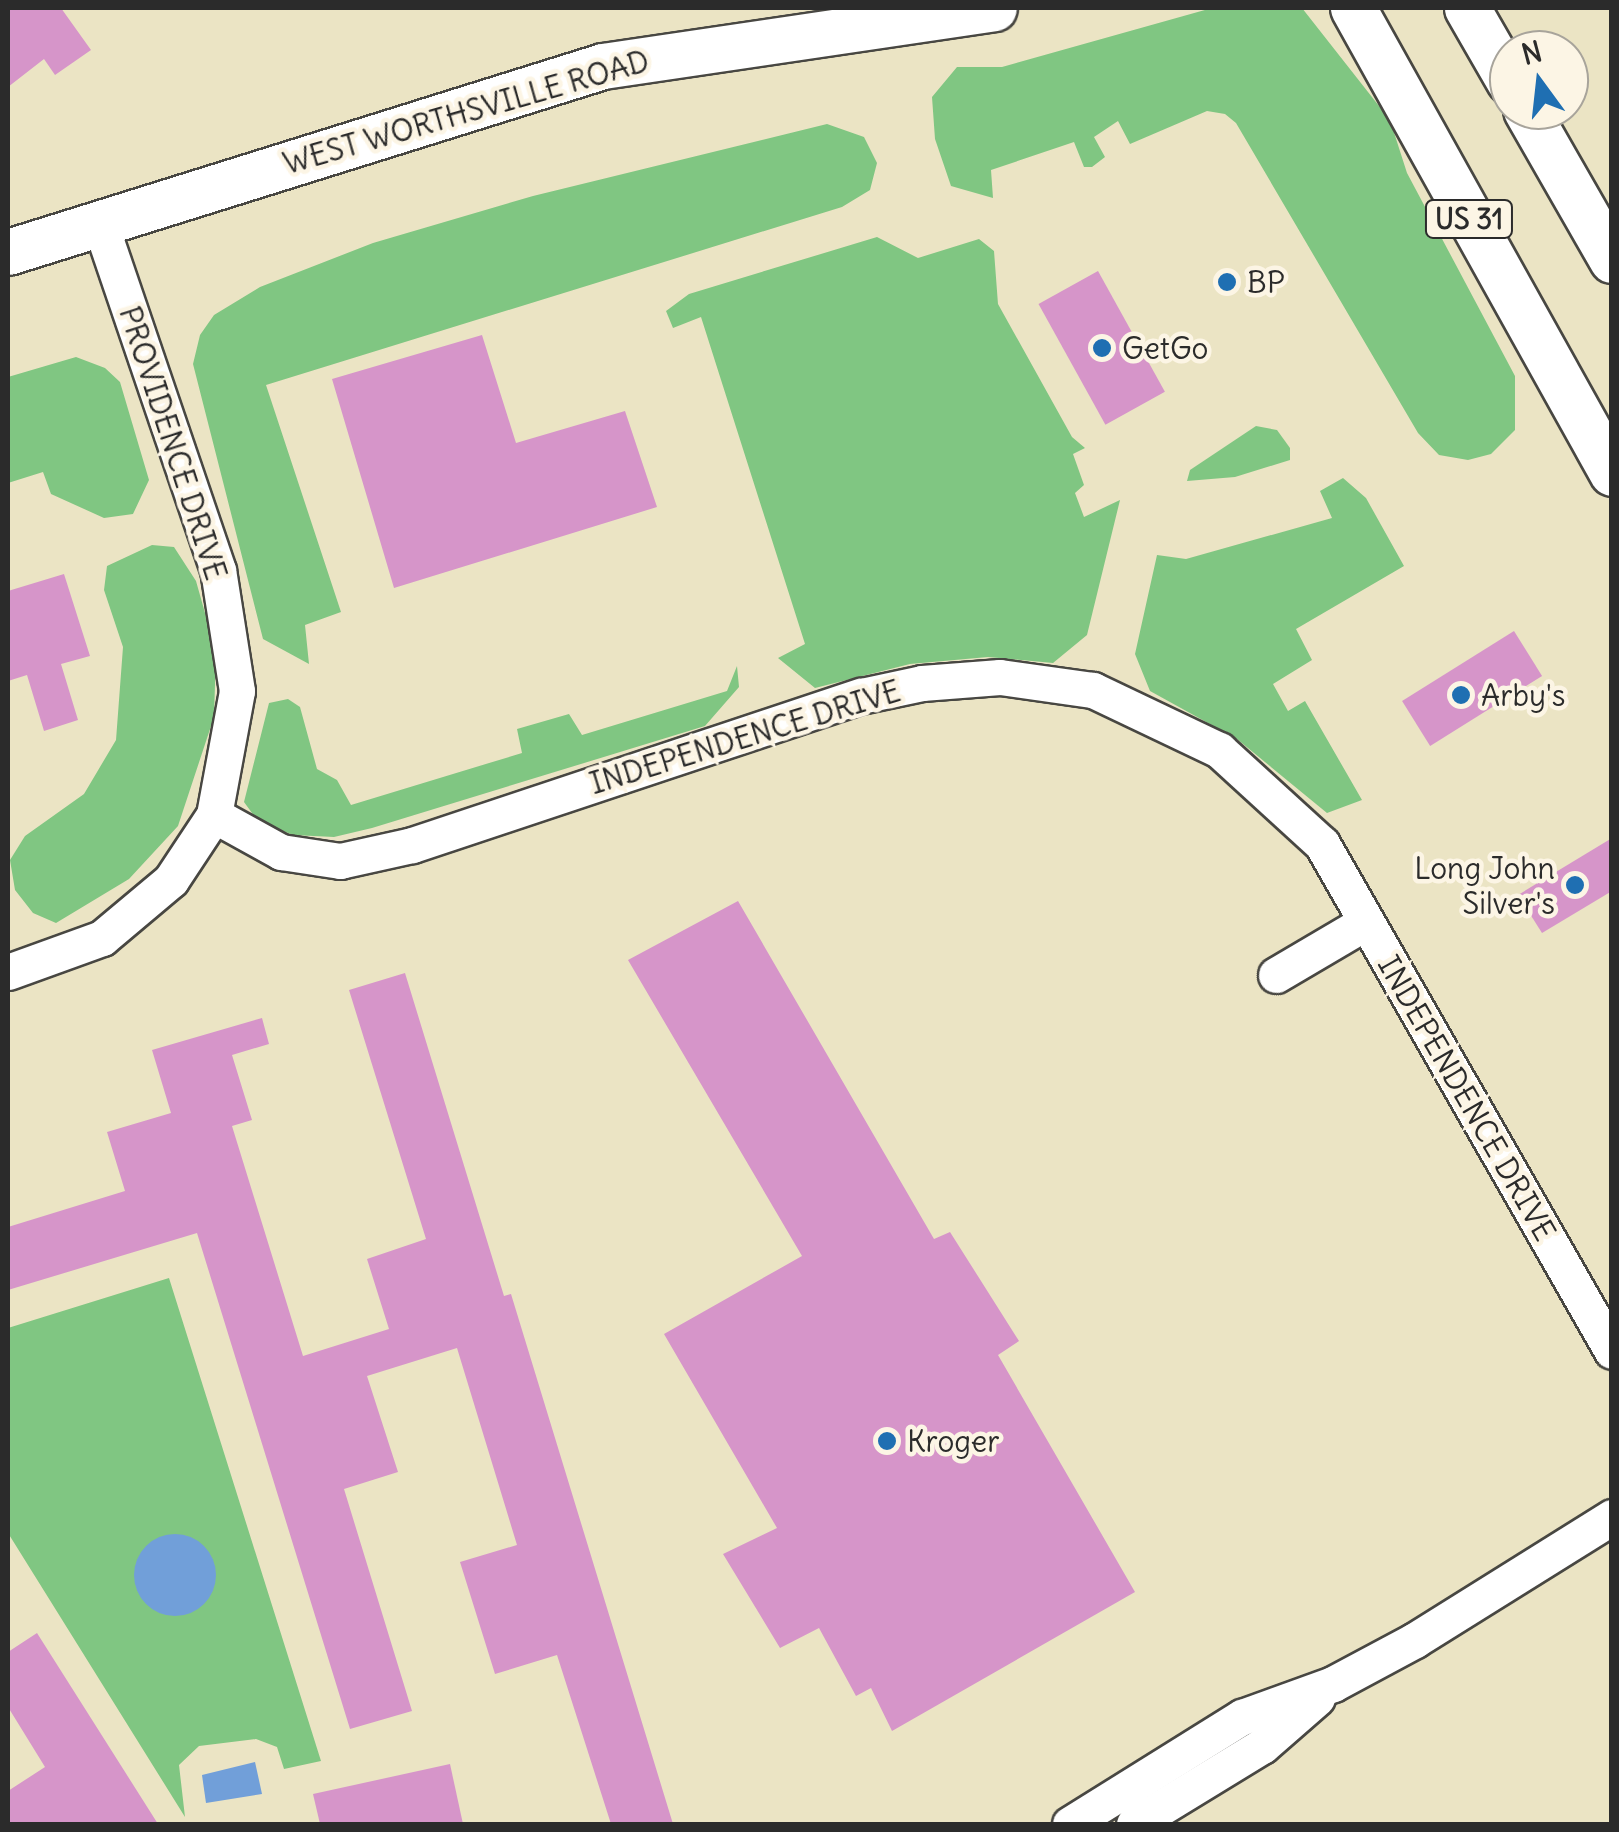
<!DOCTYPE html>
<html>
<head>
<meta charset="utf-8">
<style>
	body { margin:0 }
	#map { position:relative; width:1619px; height:1832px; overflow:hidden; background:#ebe4c4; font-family:Delius,sans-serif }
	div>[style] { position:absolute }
	.green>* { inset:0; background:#80c682 }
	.water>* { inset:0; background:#719fd9 }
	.round { border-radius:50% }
	.building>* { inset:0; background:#d695c9; transform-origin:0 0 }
	.roads { filter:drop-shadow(2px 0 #484742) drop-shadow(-2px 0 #484742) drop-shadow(0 2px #484742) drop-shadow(0 -2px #484742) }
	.minor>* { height:35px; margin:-17.5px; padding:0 17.5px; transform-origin:17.5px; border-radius:17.5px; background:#fff }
	.major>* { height:45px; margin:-22.5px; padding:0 22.5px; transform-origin:22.5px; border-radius:22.5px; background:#fff }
	.dots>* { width:28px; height:28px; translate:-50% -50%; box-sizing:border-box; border:5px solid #fcf5e5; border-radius:50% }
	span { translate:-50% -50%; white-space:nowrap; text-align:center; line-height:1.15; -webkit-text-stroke:9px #fcf5e5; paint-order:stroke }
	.shield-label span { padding:2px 8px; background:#fcf5e5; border:2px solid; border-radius:8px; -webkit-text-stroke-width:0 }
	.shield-label { font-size:28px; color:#2b2b2b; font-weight:700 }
	.street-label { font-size:30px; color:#2b2b2b }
	.poi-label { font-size:30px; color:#2b2b2b }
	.left { translate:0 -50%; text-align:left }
	.right { translate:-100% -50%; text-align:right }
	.frame { position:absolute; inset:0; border:10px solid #2b2b2b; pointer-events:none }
	.north { position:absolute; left:1489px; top:30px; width:100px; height:100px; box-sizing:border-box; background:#fcf5e5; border:2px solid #a8a49b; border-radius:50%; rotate:345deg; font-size:28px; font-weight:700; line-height:40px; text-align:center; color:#2b2b2b }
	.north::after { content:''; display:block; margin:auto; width:35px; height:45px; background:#1f6fb2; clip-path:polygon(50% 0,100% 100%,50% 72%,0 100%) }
</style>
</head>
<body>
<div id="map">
	<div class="green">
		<i style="clip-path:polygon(1212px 8px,1302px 8px,1390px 120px,1407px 173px,1515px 376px,1515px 430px,1491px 454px,1468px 460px,1439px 455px,1418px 433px,1236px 123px,1225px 114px,1207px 111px,1130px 144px,1118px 121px,1094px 137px,1105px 157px,1092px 167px,1084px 167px,1074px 142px,991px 170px,993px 198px,951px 186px,935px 139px,932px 97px,957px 67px,1002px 67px)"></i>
		<i style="clip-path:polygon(827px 124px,864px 137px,877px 163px,870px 190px,842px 207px,266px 385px,341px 612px,305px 625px,309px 664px,263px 639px,193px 364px,200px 335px,214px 315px,260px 287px,373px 243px,533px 196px)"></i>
		<i style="clip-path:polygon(877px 237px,918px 258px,979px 239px,994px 251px,998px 304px,1072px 437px,1085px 448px,1073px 454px,1084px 485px,1075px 493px,1084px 517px,1120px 500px,1087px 635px,1053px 663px,988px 657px,910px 664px,815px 688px,778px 658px,805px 644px,701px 317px,673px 328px,666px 311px,689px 294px)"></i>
		<i style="clip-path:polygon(76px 357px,105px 368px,120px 382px,149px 480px,133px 514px,104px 518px,51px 494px,43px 472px,8px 483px,8px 377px)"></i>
		<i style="clip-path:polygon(1256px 426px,1277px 430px,1290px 448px,1290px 460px,1235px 477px,1187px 481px,1190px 470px)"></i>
		<i style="clip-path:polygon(1343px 478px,1366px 498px,1404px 566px,1296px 629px,1312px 660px,1273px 684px,1288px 711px,1305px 701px,1362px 800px,1327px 813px,1237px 739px,1150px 691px,1135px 654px,1157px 555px,1186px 559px,1332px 518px,1320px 491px)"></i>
		<i style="clip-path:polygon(152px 545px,174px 547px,196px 581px,216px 652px,214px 717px,178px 826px,129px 879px,56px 923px,33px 913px,15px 890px,10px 860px,25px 836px,84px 794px,116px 740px,123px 647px,104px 590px,107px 566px)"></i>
		<i style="clip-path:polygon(737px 666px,739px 687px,705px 726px,372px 828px,334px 837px,293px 835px,257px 820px,244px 802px,269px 703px,288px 699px,300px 707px,317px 769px,337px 780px,351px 805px,522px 753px,517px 729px,569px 714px,582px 735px,727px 691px)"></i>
		<i style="clip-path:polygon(169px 1278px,321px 1761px,284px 1769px,277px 1747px,256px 1739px,199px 1746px,179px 1765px,185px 1817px,8px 1533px,8px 1328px)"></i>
	</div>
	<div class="water">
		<i class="round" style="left:134px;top:1534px;width:82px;height:82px"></i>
		<i style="clip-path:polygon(255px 1762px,262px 1794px,206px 1803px,202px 1775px)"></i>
	</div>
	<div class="building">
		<i style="clip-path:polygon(8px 8px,61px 8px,91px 50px,55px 75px,44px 59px,8px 87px)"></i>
		<i style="left:1098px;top:271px;width:138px;height:68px;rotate:61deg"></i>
		<i style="clip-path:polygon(482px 335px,516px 443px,625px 411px,657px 507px,394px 588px,332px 379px)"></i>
		<i style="clip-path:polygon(64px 574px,90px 656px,61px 664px,78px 720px,44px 731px,27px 675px,8px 681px,8px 591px)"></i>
		<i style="left:1514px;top:631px;width:53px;height:132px;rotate:58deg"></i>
		<i style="clip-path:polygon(1612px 838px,1612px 891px,1542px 933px,1518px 895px)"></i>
		<i style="clip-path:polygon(738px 901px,934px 1239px,950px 1232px,1019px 1341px,998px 1355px,1135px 1592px,892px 1731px,871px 1688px,856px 1696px,819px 1628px,780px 1648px,723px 1554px,777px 1528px,664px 1334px,802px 1256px,628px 960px)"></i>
		<i style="clip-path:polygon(405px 973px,504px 1296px,511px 1294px,673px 1824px,611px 1824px,557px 1655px,495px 1674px,460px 1562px,517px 1545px,457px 1348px,367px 1376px,398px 1472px,344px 1489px,412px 1711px,350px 1729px,197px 1233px,8px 1290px,8px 1227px,125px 1191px,107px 1132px,171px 1113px,152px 1050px,262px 1018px,269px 1044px,232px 1055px,252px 1120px,232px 1126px,303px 1356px,389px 1329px,367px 1259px,426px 1239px,349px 990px)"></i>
		<i style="clip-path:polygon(37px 1633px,158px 1824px,8px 1824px,8px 1791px,45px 1767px,8px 1707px,8px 1652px)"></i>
		<i style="clip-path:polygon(450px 1764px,463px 1824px,320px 1824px,313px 1794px)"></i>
	</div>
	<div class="roads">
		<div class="minor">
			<i style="left:214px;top:815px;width:77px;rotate:28.9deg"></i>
			<i style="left:281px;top:852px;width:60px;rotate:8.7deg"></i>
			<i style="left:340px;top:861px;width:74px;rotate:-12.5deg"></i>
			<i style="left:412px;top:845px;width:473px;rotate:-18.4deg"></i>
			<i style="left:861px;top:696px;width:62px;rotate:-12deg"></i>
			<i style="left:922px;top:683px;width:78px;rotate:-4.4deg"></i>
			<i style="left:1000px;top:677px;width:94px;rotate:8deg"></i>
			<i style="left:1093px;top:690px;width:140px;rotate:25.5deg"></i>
			<i style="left:1219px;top:750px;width:139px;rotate:42.4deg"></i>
			<i style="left:1322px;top:844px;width:584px;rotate:60.23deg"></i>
			<i style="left:8px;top:972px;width:100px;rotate:-19.9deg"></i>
			<i style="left:102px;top:938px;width:90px;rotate:-40deg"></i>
			<i style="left:171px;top:880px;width:78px;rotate:-56.5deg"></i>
			<i style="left:214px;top:815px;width:126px;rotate:-79.5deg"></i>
			<i style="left:237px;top:691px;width:122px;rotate:-98.9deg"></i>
			<i style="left:218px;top:570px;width:367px;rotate:-108.8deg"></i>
			<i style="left:1276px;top:975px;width:104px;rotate:-30.5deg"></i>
			<i style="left:1070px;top:1824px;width:203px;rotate:-31.9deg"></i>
			<i style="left:1242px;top:1717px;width:97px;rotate:-19.9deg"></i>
			<i style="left:1333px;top:1684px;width:93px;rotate:-28.2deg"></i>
			<i style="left:1415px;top:1640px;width:232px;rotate:-32deg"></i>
			<i style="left:1134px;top:1824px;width:150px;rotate:-31.4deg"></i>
			<i style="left:1262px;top:1746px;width:73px;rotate:-41.1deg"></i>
		</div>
		<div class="major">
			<i style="left:1353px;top:8px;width:532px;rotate:60.88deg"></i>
			<i style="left:1467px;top:8px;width:84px;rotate:60.1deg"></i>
			<i style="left:1526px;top:110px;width:173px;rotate:60.2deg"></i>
			<i style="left:8px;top:252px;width:623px;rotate:-17.36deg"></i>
			<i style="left:603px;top:66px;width:395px;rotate:-8.4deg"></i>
		</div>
	</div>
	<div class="dots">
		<i style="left:1227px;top:282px;background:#1f6fb2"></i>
		<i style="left:1102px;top:348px;background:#1f6fb2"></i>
		<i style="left:1461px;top:695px;background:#1f6fb2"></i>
		<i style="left:1575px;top:885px;background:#1f6fb2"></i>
		<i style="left:887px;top:1441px;background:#1f6fb2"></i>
	</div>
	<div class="shield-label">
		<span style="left:1469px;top:219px">US 31</span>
	</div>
	<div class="street-label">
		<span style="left:466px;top:112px;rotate:-16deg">WEST WORTHSVILLE ROAD</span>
		<span style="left:173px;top:443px;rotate:72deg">PROVIDENCE DRIVE</span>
		<span style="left:745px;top:737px;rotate:-17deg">INDEPENDENCE DRIVE</span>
		<span style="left:1467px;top:1098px;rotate:60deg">INDEPENDENCE DRIVE</span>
	</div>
	<div class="poi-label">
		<span class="left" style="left:1247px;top:282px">BP</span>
		<span class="left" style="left:1122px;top:348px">GetGo</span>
		<span class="left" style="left:1481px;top:695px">Arby's</span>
		<span class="right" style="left:1555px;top:885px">Long John<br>Silver's</span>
		<span class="left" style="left:907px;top:1441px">Kroger</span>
	</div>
	<div class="frame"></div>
	<div class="north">N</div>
</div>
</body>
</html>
